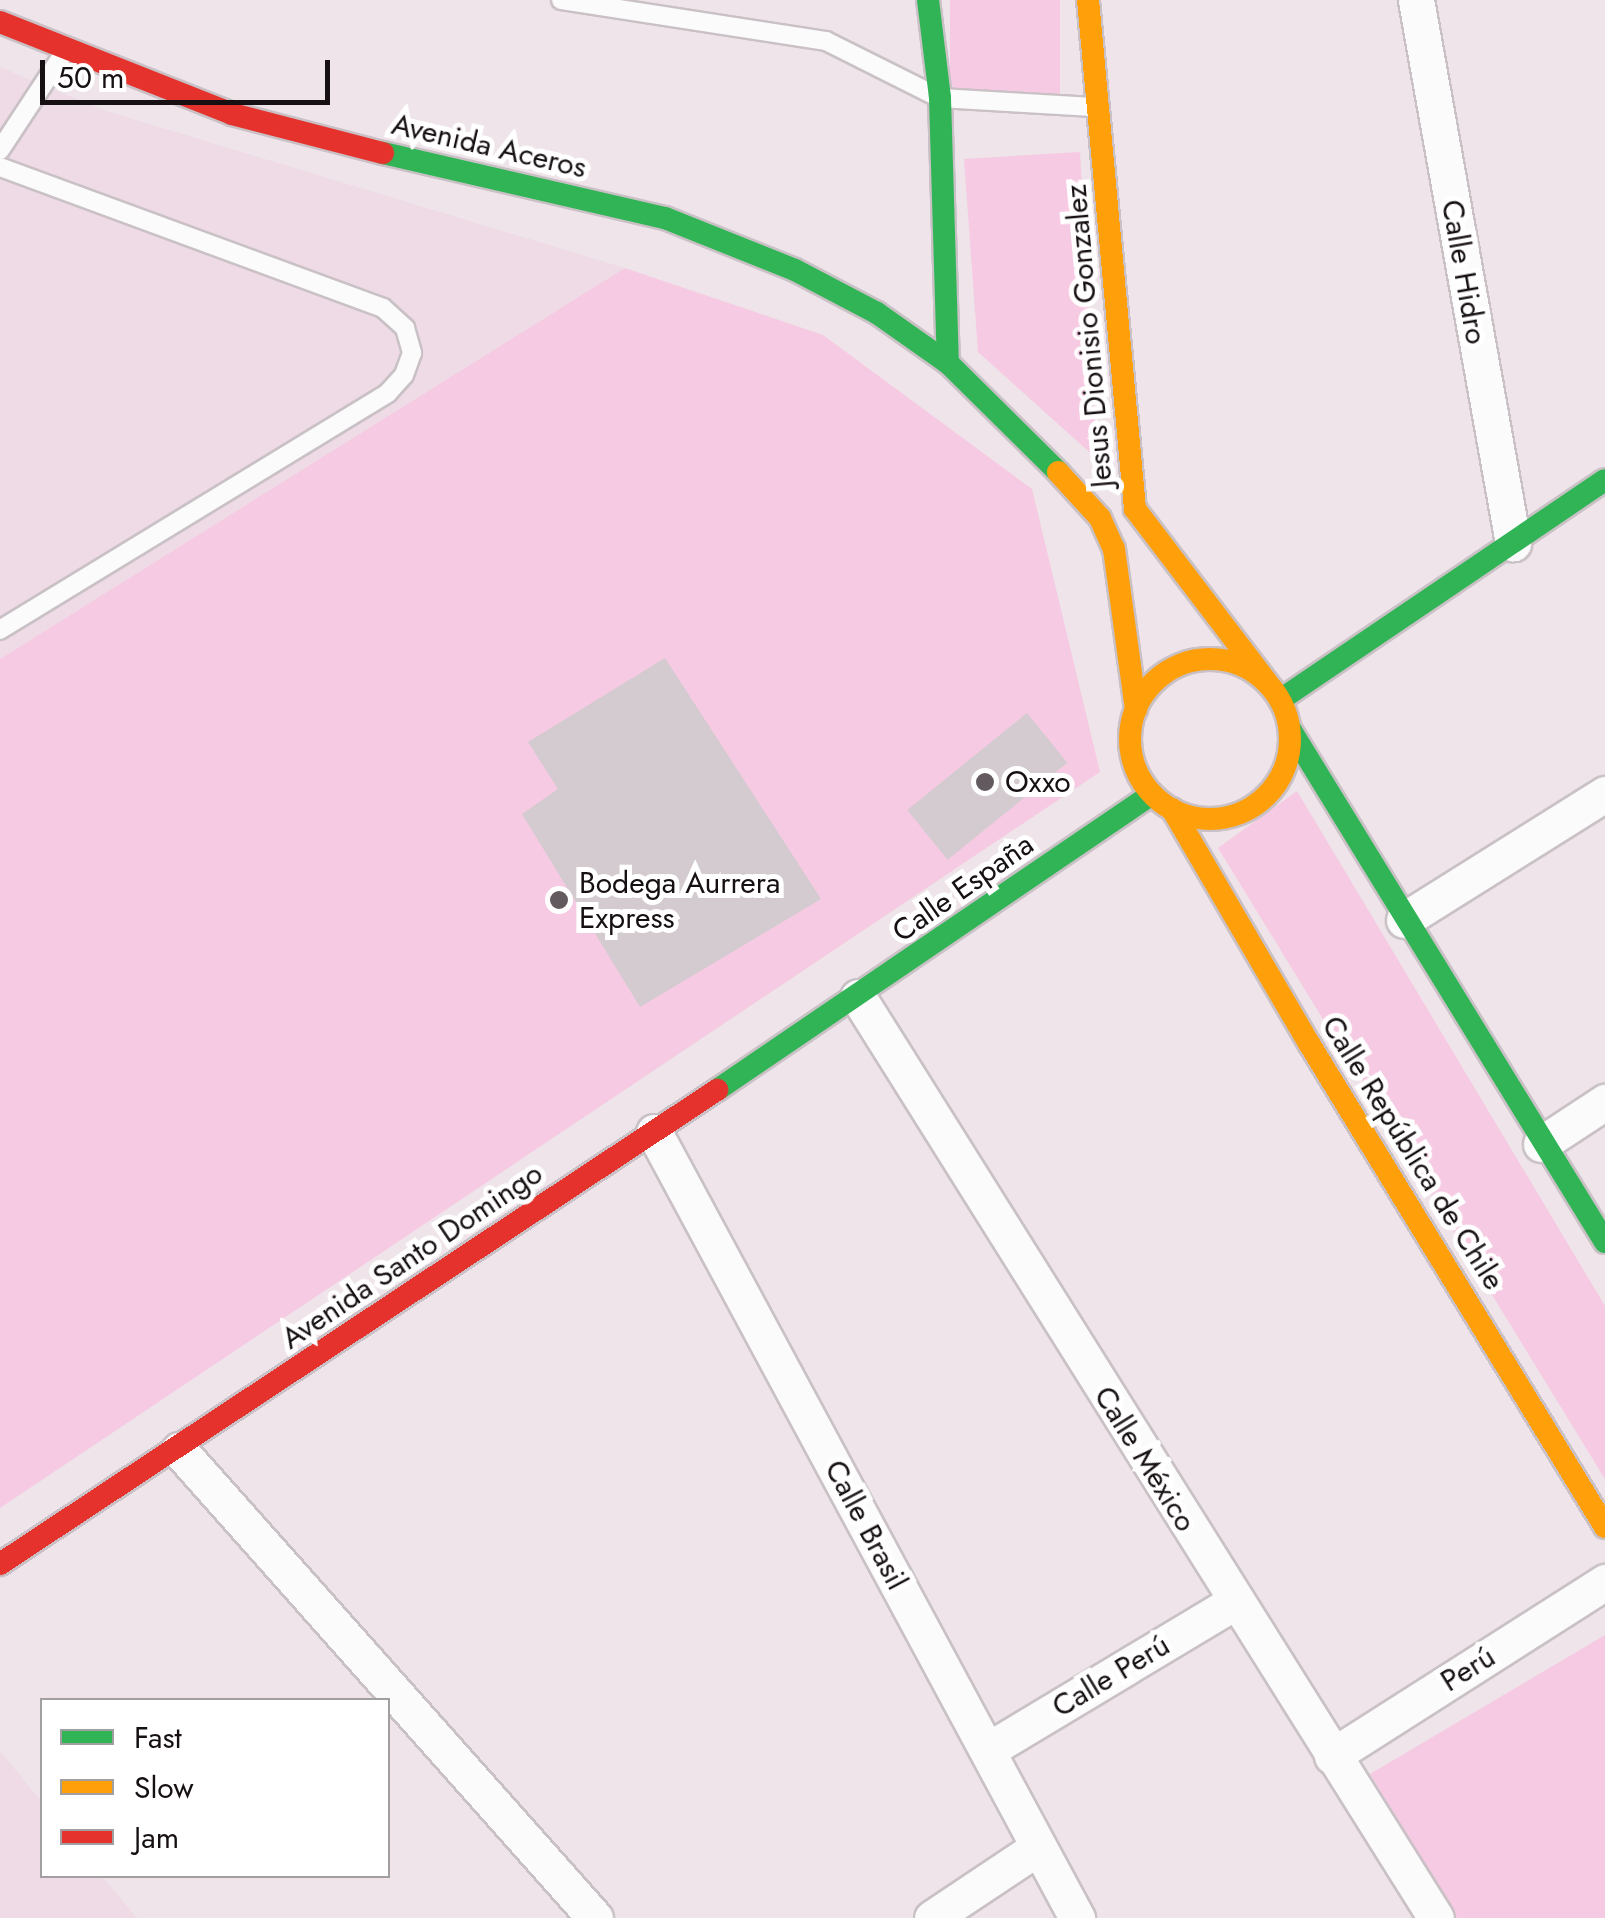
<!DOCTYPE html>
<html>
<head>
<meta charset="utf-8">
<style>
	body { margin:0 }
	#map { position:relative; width:1605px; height:1918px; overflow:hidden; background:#eee4e9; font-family:Jost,sans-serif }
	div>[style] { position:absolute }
	.built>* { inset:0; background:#efdbe5 }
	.green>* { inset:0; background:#f6cae2; transform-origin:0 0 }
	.building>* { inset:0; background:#d3cbcf; transform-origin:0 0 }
	.roads { filter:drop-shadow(2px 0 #c9c1c5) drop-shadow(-2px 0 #c9c1c5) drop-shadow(0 2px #c9c1c5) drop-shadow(0 -2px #c9c1c5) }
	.lane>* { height:18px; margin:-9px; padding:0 9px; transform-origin:9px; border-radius:9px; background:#fcfbfc }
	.street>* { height:35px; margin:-17.5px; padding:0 17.5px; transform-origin:17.5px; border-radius:17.5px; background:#fcfbfc }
	.fast>* { height:22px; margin:-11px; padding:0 11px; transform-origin:11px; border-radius:11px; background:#30b455 }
	.slow>* { height:22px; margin:-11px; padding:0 11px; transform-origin:11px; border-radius:11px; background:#ff9f0a }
	.slow>.ring { margin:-11px; padding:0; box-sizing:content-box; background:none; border:22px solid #ff9f0a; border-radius:50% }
	.jam>* { height:22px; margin:-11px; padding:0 11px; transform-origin:11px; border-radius:11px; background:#e5322d }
	.dots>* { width:28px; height:28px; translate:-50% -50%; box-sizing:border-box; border:5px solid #fff; border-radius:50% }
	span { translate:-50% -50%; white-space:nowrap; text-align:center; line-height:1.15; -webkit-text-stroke:10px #fff; paint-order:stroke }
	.street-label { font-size:30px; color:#161013 }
	.poi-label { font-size:30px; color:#161013 }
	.left { translate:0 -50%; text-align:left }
	.legend { position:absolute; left:40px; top:1698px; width:350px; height:180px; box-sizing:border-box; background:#fff; border:2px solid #a29fa1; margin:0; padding:12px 18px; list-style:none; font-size:30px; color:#161013 }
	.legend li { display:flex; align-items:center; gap:20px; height:50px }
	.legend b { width:50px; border:2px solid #a29fa1 }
	.scale { position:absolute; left:40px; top:60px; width:290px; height:45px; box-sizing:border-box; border:5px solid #161013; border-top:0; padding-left:12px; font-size:30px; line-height:35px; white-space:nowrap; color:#161013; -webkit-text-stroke:8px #fff; paint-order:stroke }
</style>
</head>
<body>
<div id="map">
	<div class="built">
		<i style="clip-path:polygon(0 67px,103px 110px,625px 268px,0 659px)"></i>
		<i style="clip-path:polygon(0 1751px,42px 1802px,42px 1876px,102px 1876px,137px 1918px,0 1918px)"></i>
	</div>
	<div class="green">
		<i style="left:950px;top:0;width:110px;height:97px"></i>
		<i style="clip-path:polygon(1080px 152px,1097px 459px,978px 352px,964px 159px)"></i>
		<i style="clip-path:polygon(625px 268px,823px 335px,1032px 489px,1100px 772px,0 1508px,0 659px)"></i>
		<i style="clip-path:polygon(1297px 791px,1605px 1306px,1605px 1479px,1218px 848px)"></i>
		<i style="clip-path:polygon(1605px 1635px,1605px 1918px,1457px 1918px,1370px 1774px)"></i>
	</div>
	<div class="building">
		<i style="clip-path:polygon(665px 658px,821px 899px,640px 1007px,522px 814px,558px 789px,528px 742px)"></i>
		<i style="left:1027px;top:713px;width:64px;height:154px;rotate:51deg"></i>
	</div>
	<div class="roads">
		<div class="lane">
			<i style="left:561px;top:0;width:268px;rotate:8.8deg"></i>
			<i style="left:826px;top:41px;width:127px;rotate:26.6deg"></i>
			<i style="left:940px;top:98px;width:153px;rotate:3.4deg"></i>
			<i style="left:0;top:150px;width:120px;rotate:-56.6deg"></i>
			<i style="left:0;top:167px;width:408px;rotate:20.2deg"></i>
			<i style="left:383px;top:308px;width:30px;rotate:42deg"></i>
			<i style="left:405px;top:328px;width:26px;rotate:74deg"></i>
			<i style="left:412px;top:353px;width:23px;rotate:110deg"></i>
			<i style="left:404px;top:375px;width:24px;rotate:132deg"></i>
			<i style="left:388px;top:393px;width:455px;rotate:148.6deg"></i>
		</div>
		<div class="street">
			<i style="left:1416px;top:0;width:552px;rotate:79.87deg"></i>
			<i style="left:1404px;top:920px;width:237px;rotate:-32.1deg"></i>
			<i style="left:858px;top:997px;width:1087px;rotate:57.89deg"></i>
			<i style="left:654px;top:1132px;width:893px;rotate:61.71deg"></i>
			<i style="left:1541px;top:1144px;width:77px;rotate:-33.3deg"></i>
			<i style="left:179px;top:1450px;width:626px;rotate:48.37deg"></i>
			<i style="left:988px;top:1750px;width:287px;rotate:-31deg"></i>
			<i style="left:1332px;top:1756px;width:324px;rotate:-32.5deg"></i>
			<i style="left:932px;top:1918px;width:126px;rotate:-33.7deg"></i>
		</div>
		<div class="fast">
			<i style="left:928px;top:0;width:99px;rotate:83deg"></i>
			<i style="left:940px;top:98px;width:265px;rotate:88.3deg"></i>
			<i style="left:383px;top:153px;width:289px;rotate:13deg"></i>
			<i style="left:665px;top:218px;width:140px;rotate:21.8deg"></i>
			<i style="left:795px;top:270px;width:93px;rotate:27.7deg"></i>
			<i style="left:877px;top:313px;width:87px;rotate:35.2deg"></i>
			<i style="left:948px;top:363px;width:155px;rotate:44.7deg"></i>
			<i style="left:1280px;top:700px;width:392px;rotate:-34.1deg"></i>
			<i style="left:1290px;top:729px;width:602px;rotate:58.45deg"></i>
			<i style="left:717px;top:1090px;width:526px;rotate:-34.23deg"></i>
		</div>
		<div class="slow">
			<i style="left:1088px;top:0;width:511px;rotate:84.72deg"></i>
			<i style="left:1135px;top:509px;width:218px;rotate:52.7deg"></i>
			<i style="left:1058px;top:472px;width:62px;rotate:47.6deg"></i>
			<i style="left:1100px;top:518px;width:34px;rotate:66deg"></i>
			<i style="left:1114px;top:549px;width:162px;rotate:82.2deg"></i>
			<i class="ring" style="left:1130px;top:659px;width:138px;height:138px"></i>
			<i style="left:1172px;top:809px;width:273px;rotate:59.7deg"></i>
			<i style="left:1310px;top:1045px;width:565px;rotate:58.53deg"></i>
		</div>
		<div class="jam">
			<i style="left:0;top:22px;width:250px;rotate:21.6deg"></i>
			<i style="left:232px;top:114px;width:156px;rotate:14.5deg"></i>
			<i style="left:0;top:1564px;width:860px;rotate:-33.47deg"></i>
		</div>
	</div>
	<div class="dots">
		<i style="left:985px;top:782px;background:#625a5e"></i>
		<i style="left:559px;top:900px;background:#625a5e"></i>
	</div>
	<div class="street-label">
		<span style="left:489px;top:146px;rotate:13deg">Avenida Aceros</span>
		<span style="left:1464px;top:272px;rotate:80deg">Calle Hidro</span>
		<span style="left:1089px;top:336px;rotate:-95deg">Jesus Dionisio Gonzalez</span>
		<span style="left:963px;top:888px;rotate:-35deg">Calle España</span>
		<span style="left:1413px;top:1153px;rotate:58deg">Calle República de Chile</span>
		<span style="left:412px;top:1256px;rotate:-34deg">Avenida Santo Domingo</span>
		<span style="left:1145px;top:1459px;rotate:58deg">Calle México</span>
		<span style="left:866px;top:1525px;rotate:62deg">Calle Brasil</span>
		<span style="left:1468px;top:1669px;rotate:-32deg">Perú</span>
		<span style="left:1111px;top:1676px;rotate:-31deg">Calle Perú</span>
	</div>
	<div class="poi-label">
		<span class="left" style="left:1005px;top:782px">Oxxo</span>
		<span class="left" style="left:579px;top:900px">Bodega Aurrera<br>Express</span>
	</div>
	<ul class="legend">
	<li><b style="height:12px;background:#30b455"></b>Fast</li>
	<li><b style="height:12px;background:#ff9f0a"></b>Slow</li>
	<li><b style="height:12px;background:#e5322d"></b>Jam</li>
	</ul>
	<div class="scale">50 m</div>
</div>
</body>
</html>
